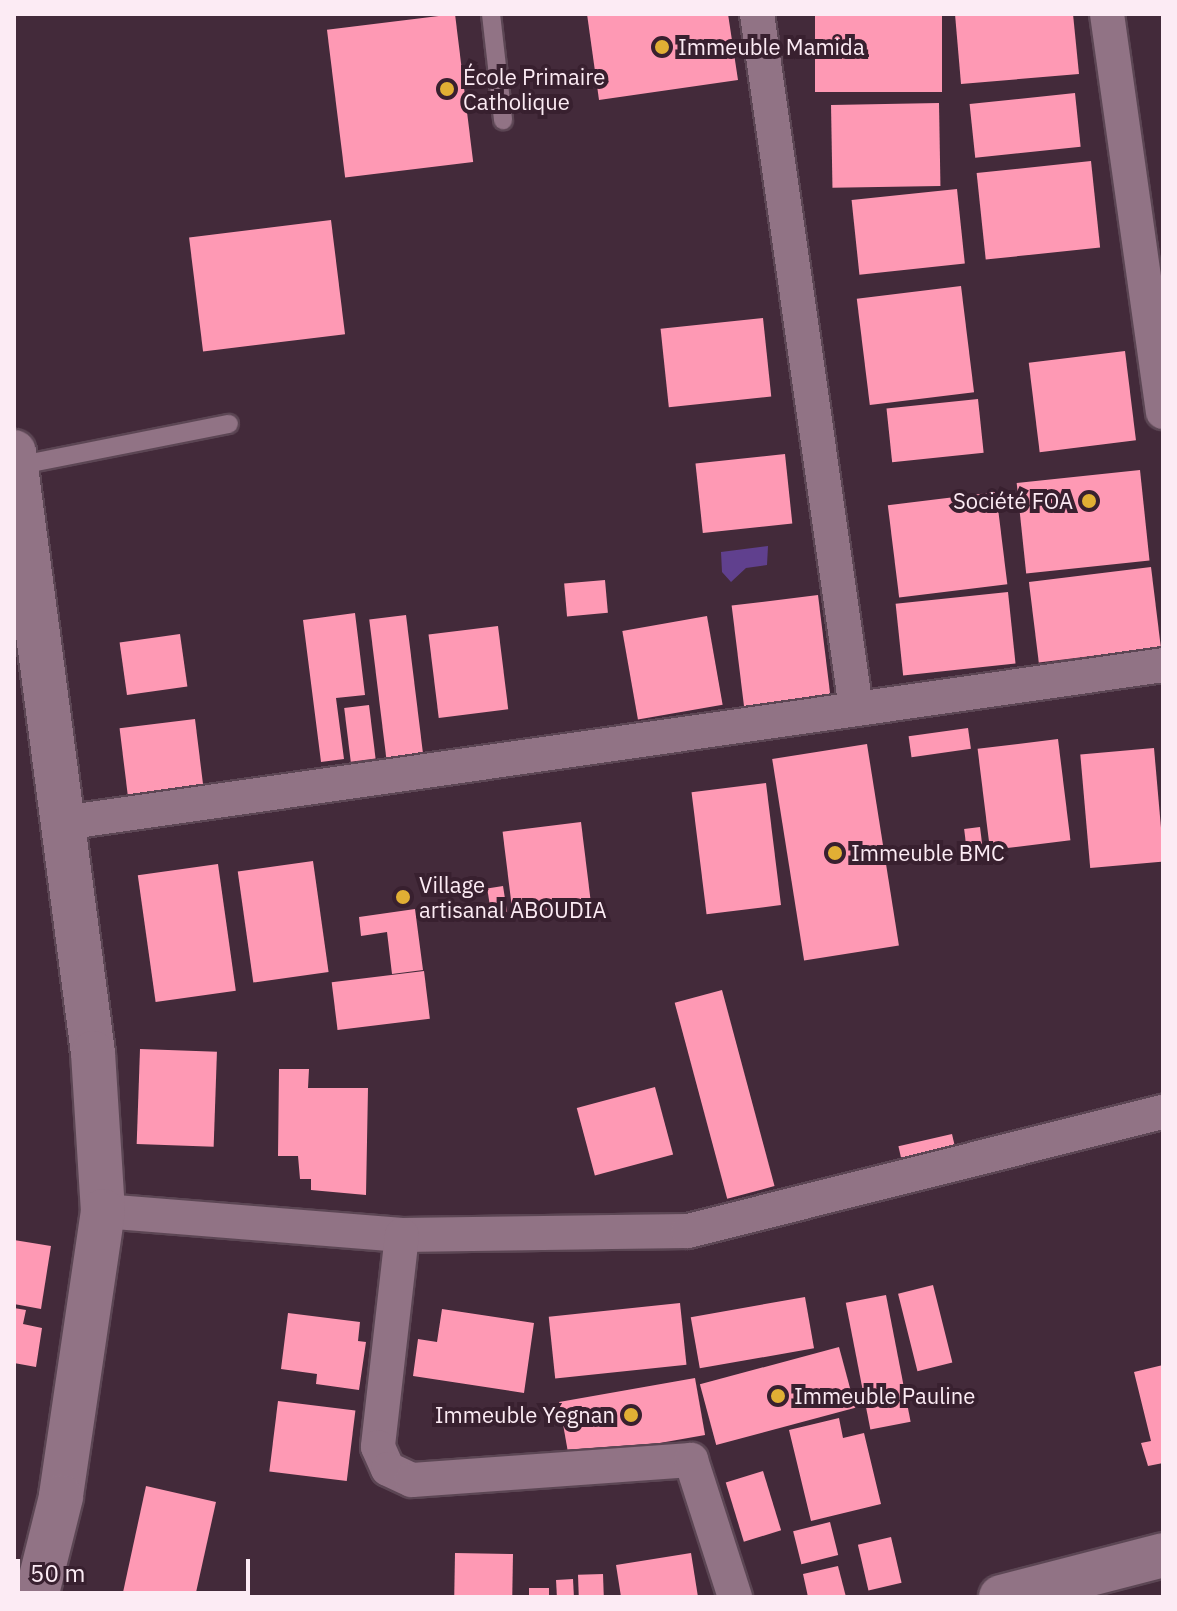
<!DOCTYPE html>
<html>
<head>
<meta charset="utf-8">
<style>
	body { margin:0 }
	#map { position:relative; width:1177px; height:1611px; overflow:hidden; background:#432a3a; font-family:"IBM Plex Sans",sans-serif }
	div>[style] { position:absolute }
	.water>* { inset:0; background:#60408e }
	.building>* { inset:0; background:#fe99b4; transform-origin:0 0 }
	.roads { filter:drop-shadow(2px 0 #5c4654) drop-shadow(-2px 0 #5c4654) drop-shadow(0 2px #5c4654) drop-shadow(0 -2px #5c4654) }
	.lane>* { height:18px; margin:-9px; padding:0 9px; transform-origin:9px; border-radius:9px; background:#917385 }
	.street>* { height:34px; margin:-17px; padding:0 17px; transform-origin:17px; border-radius:17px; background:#917385 }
	.secondary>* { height:44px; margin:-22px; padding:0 22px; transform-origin:22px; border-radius:22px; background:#917385 }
	.dots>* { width:22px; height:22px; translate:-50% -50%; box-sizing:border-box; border:4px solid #38202f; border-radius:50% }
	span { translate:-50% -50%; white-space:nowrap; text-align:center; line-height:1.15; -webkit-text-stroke:8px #38202f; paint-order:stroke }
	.poi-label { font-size:22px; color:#fcebf4 }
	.left { translate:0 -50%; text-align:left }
	.right { translate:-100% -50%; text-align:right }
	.frame { position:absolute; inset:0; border:16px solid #fcebf4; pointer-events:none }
	.scale { position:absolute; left:16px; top:1559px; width:234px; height:36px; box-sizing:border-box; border:4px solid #fcebf4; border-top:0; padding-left:10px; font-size:24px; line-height:28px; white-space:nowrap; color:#fcebf4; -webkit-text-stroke:6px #38202f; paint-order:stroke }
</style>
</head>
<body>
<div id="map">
	<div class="water">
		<i style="clip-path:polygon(768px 546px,767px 565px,746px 568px,731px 582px,722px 572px,721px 552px)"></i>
	</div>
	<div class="building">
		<i style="left:455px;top:14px;width:149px;height:129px;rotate:83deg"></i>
		<i style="clip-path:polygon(587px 14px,728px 14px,738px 80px,599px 100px)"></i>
		<i style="left:815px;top:14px;width:127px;height:78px"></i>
		<i style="clip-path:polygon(955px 14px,1073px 14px,1079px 74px,961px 84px)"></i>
		<i style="left:1075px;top:93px;width:54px;height:106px;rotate:84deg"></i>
		<i style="left:939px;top:103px;width:83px;height:108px;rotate:89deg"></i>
		<i style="left:1091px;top:161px;width:87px;height:115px;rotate:84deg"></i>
		<i style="left:957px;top:189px;width:75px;height:106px;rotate:84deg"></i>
		<i style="left:331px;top:220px;width:115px;height:143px;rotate:83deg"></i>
		<i style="left:961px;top:286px;width:107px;height:105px;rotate:83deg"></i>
		<i style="left:763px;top:318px;width:79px;height:103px;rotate:84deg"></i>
		<i style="left:1125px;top:351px;width:90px;height:97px;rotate:83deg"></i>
		<i style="left:978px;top:399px;width:54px;height:92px;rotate:84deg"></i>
		<i style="left:785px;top:454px;width:70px;height:90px;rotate:84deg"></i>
		<i style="left:1140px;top:470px;width:91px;height:124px;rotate:84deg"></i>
		<i style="left:996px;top:492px;width:93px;height:109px;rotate:83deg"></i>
		<i style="left:1151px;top:567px;width:81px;height:123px;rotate:83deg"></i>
		<i style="left:605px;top:580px;width:33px;height:41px;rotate:85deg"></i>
		<i style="left:1008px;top:592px;width:72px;height:113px;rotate:84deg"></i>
		<i style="left:818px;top:595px;width:113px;height:87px;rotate:83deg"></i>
		<i style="clip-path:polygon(355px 613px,365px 695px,336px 698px,344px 759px,321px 762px,303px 620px)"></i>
		<i style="left:406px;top:615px;width:155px;height:37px;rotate:83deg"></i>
		<i style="left:707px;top:616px;width:90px;height:86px;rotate:80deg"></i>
		<i style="left:498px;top:626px;width:84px;height:70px;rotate:83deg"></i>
		<i style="left:180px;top:634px;width:53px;height:61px;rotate:82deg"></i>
		<i style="left:369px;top:705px;width:54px;height:25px;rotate:83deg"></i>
		<i style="left:195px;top:719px;width:79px;height:76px;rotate:83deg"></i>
		<i style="left:968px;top:728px;width:21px;height:60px;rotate:82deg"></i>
		<i style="left:1058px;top:739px;width:102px;height:81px;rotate:83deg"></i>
		<i style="left:867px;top:744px;width:204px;height:96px;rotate:81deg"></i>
		<i style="left:1154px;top:748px;width:114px;height:74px;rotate:85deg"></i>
		<i style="left:766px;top:783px;width:123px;height:75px;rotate:83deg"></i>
		<i style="left:581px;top:822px;width:83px;height:79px;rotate:83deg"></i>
		<i style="left:980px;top:827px;width:32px;height:16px;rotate:83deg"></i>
		<i style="left:313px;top:861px;width:112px;height:76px;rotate:82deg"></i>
		<i style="left:218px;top:864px;width:128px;height:81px;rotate:82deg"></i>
		<i style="left:503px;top:886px;width:26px;height:16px;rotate:81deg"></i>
		<i style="clip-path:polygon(415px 909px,423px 970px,392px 974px,387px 932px,361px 936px,359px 917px)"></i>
		<i style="left:424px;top:971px;width:48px;height:93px;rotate:83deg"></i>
		<i style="left:722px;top:990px;width:203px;height:49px;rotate:75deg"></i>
		<i style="left:140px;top:1049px;width:77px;height:95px;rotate:2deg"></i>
		<i style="clip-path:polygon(279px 1069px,309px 1069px,308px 1088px,368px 1088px,366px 1195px,311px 1190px,311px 1179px,300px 1179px,298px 1156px,278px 1156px)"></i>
		<i style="left:655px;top:1087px;width:70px;height:81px;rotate:75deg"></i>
		<i style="left:952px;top:1134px;width:27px;height:55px;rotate:77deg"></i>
		<i style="clip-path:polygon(14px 1240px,51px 1246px,41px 1309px,14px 1304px)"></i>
		<i style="left:933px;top:1285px;width:80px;height:36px;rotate:76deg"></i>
		<i style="left:886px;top:1295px;width:129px;height:41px;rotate:79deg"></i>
		<i style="left:805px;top:1297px;width:52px;height:116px;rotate:80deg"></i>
		<i style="left:680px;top:1303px;width:62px;height:132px;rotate:84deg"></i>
		<i style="clip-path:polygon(14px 1308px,26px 1310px,23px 1324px,42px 1328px,36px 1367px,14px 1363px)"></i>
		<i style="clip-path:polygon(442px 1309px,534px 1323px,524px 1393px,413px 1376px,418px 1339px,437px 1342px)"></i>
		<i style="clip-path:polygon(288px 1313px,360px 1322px,358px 1341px,366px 1342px,359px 1390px,316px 1384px,317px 1374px,281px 1369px)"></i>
		<i style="left:839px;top:1347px;width:63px;height:144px;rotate:75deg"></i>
		<i style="clip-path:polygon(1163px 1365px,1163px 1463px,1148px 1466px,1141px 1443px,1151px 1441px,1134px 1372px)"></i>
		<i style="left:695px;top:1378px;width:58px;height:138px;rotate:80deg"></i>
		<i style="left:278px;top:1401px;width:78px;height:71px;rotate:7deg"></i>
		<i style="clip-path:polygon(839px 1418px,843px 1438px,864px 1433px,881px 1504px,811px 1521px,789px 1430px)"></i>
		<i style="left:763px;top:1471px;width:62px;height:39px;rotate:73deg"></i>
		<i style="clip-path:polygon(146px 1486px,216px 1502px,195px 1597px,122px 1597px)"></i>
		<i style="left:830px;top:1522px;width:34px;height:38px;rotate:76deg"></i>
		<i style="left:891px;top:1537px;width:47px;height:34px;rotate:77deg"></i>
		<i style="left:455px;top:1553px;width:58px;height:44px;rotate:1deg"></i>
		<i style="clip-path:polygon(691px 1553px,698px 1597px,621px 1597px,616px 1565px)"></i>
		<i style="clip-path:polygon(838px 1566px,846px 1597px,808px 1597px,803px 1574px)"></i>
		<i style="left:603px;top:1574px;width:23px;height:25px;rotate:88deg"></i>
		<i style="left:573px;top:1579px;width:18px;height:17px;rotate:87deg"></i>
		<i style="left:529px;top:1588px;width:20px;height:9px"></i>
	</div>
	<div class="roads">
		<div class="lane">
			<i style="left:491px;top:14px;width:107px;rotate:83.5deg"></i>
			<i style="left:16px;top:466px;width:217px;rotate:-11.2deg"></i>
		</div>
		<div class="street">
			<i style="left:757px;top:14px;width:702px;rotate:81.89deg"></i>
			<i style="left:1107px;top:14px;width:402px;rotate:82deg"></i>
			<i style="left:63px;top:823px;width:1111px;rotate:-8.17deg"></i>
			<i style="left:103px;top:1211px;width:300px;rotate:4.6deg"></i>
			<i style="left:402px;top:1235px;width:286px;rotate:-0.8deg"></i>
			<i style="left:688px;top:1231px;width:490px;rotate:-14.1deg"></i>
			<i style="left:402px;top:1235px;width:213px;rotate:96.5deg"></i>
			<i style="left:378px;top:1447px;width:24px;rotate:66deg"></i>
			<i style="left:388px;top:1469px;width:26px;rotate:25deg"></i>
			<i style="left:412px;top:1480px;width:280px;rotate:-4.1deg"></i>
			<i style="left:691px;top:1460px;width:144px;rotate:72.2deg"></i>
		</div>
		<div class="secondary">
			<i style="left:14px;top:452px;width:606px;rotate:82.51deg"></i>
			<i style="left:93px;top:1053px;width:158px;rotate:86.4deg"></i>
			<i style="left:103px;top:1211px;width:289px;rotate:98.4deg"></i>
			<i style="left:61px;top:1497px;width:103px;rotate:104deg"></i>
			<i style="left:1001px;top:1597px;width:167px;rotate:-14.5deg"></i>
		</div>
	</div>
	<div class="dots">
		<i style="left:662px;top:47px;background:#e1af34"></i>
		<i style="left:447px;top:89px;background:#e1af34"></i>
		<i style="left:1089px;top:501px;background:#e1af34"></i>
		<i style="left:835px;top:853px;background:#e1af34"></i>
		<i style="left:403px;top:897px;background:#e1af34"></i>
		<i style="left:778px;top:1396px;background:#e1af34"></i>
		<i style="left:631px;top:1415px;background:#e1af34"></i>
	</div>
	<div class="poi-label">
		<span class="left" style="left:678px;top:47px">Immeuble Mamida</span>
		<span class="left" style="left:463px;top:89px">École Primaire<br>Catholique</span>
		<span class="right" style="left:1073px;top:501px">Société FOA</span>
		<span class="left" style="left:851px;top:853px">Immeuble BMC</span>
		<span class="left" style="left:419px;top:897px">Village<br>artisanal ABOUDIA</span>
		<span class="left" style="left:794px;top:1396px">Immeuble Pauline</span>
		<span class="right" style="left:615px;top:1415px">Immeuble Yegnan</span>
	</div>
	<div class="frame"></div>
	<div class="scale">50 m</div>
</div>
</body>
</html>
